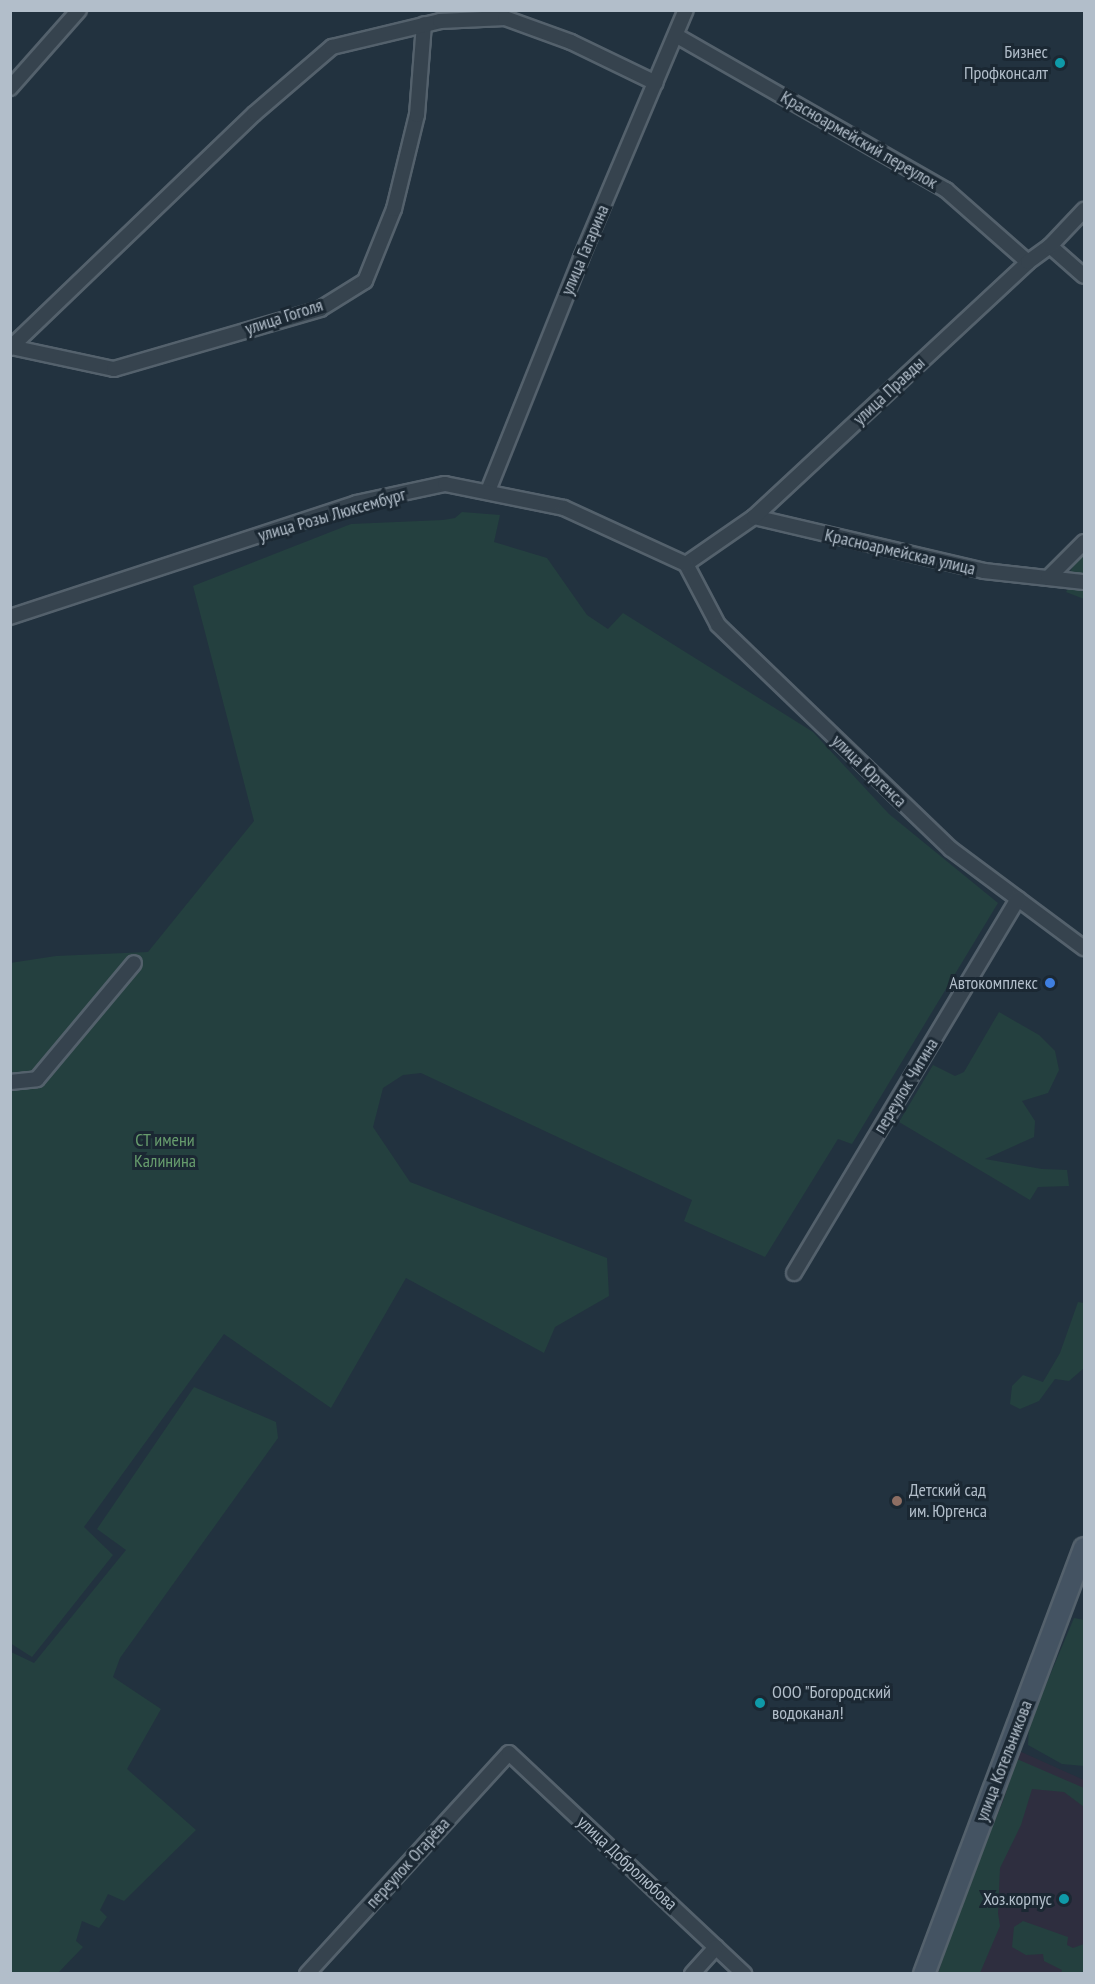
<!DOCTYPE html>
<html>
<head>
<meta charset="utf-8">
<style>
	body { margin:0 }
	#map { position:relative; width:1095px; height:1984px; overflow:hidden; background:#22323f; font-family:"PT Sans Narrow",sans-serif }
	div>[style] { position:absolute }
	.medical>* { inset:0; background:#2e2e3f }
	.green>* { inset:0; background:#24403f }
	.roads { filter:drop-shadow(2px 0 #54616c) drop-shadow(-2px 0 #54616c) drop-shadow(0 2px #54616c) drop-shadow(0 -2px #54616c) }
	.street>* { height:14px; margin:-7px; padding:0 7px; transform-origin:7px; border-radius:7px; background:#36434e }
	.secondary>* { height:20px; margin:-10px; padding:0 10px; transform-origin:10px; border-radius:10px; background:#445362 }
	.dots>* { width:16px; height:16px; translate:-50% -50%; box-sizing:border-box; border:3px solid #1b2833; border-radius:50% }
	span { translate:-50% -50%; white-space:nowrap; text-align:center; line-height:1.15; -webkit-text-stroke:6px #1b2833; paint-order:stroke }
	.poi-label { font-size:18px; color:#b2beca }
	.right { translate:-100% -50%; text-align:right }
	.left { translate:0 -50%; text-align:left }
	.street-label { font-size:18px; color:#b2beca }
	.park-label { font-size:18px; color:#679c6d }
	.frame { position:absolute; inset:0; border:12px solid #b2beca; pointer-events:none }
</style>
</head>
<body>
<div id="map">
	<div class="medical">
		<i style="clip-path:polygon(1017px 1750px,1084px 1780px,1084px 1973px,925px 1974px,994px 1821px)"></i>
	</div>
	<div class="green">
		<i style="clip-path:polygon(462px 512px,500px 515px,494px 542px,547px 558px,587px 615px,608px 629px,623px 613px,813px 732px,889px 814px,998px 903px,852px 1144px,838px 1139px,765px 1257px,684px 1221px,692px 1200px,421px 1073px,403px 1075px,383px 1088px,373px 1127px,410px 1182px,607px 1258px,609px 1296px,555px 1327px,544px 1353px,406px 1278px,331px 1408px,224px 1334px,84px 1527px,113px 1555px,32px 1657px,10px 1643px,10px 963px,56px 956px,148px 952px,254px 821px,193px 586px,351px 524px,443px 520px,455px 518px)"></i>
		<i style="clip-path:polygon(1084px 551px,1084px 576px,1069px 574px,1077px 559px)"></i>
		<i style="clip-path:polygon(1070px 586px,1084px 587px,1084px 599px,1066px 592px)"></i>
		<i style="clip-path:polygon(999px 1012px,1039px 1035px,1055px 1051px,1059px 1070px,1048px 1093px,1022px 1101px,1035px 1121px,1034px 1137px,985px 1159px,1042px 1169px,1067px 1170px,1069px 1186px,1038px 1187px,1030px 1200px,899px 1122px,933px 1065px,955px 1076px,964px 1072px)"></i>
		<i style="clip-path:polygon(1078px 1302px,1084px 1303px,1084px 1368px,1069px 1381px,1055px 1379px,1039px 1401px,1020px 1409px,1010px 1404px,1012px 1386px,1023px 1375px,1043px 1382px,1060px 1353px)"></i>
		<i style="clip-path:polygon(194px 1387px,276px 1422px,278px 1438px,120px 1658px,113px 1677px,161px 1709px,127px 1769px,196px 1830px,124px 1901px,108px 1894px,100px 1910px,107px 1917px,99px 1928px,82px 1921px,76px 1941px,83px 1947px,58px 1973px,11px 1973px,11px 1652px,34px 1663px,126px 1550px,97px 1529px)"></i>
		<i style="clip-path:polygon(1074px 1618px,1084px 1620px,1084px 1766px,1062px 1764px,1028px 1745px,1029px 1725px)"></i>
		<i style="clip-path:polygon(1017px 1759px,1084px 1788px,1084px 1807px,1064px 1792px,1032px 1789px,1021px 1825px,1000px 1868px,998px 1913px,1000px 1926px,980px 1973px,938px 1974px,956px 1913px,1003px 1801px)"></i>
		<i style="clip-path:polygon(1023px 1921px,1068px 1937px,1067px 1945px,1073px 1948px,1084px 1944px,1084px 1973px,1061px 1973px,1062px 1970px,1044px 1961px,1043px 1954px,1026px 1955px,1012px 1947px,1014px 1927px)"></i>
	</div>
	<div class="roads">
		<div class="street">
			<i style="left:677px;top:36px;width:310px;rotate:29.8deg"></i>
			<i style="left:946px;top:190px;width:109px;rotate:41.3deg"></i>
			<i style="left:10px;top:88px;width:104px;rotate:-48.5deg"></i>
			<i style="left:1050px;top:246px;width:45px;rotate:41.4deg"></i>
			<i style="left:11px;top:347px;width:105px;rotate:12.1deg"></i>
			<i style="left:114px;top:369px;width:215px;rotate:-16.2deg"></i>
			<i style="left:320px;top:309px;width:53px;rotate:-31.9deg"></i>
			<i style="left:365px;top:281px;width:78px;rotate:-68.1deg"></i>
			<i style="left:394px;top:209px;width:97px;rotate:-76.3deg"></i>
			<i style="left:417px;top:115px;width:91px;rotate:-85.6deg"></i>
			<i style="left:10px;top:348px;width:338px;rotate:-43.8deg"></i>
			<i style="left:254px;top:114px;width:103px;rotate:-40.7deg"></i>
			<i style="left:332px;top:47px;width:111px;rotate:-13.5deg"></i>
			<i style="left:440px;top:21px;width:65px;rotate:-2.6deg"></i>
			<i style="left:505px;top:18px;width:70px;rotate:20deg"></i>
			<i style="left:571px;top:42px;width:94px;rotate:25.8deg"></i>
			<i style="left:488px;top:491px;width:251px;rotate:-68.2deg"></i>
			<i style="left:581px;top:258px;width:269px;rotate:-67.1deg"></i>
			<i style="left:754px;top:517px;width:236px;rotate:13.2deg"></i>
			<i style="left:984px;top:571px;width:101px;rotate:6.3deg"></i>
			<i style="left:686px;top:564px;width:69px;rotate:62.3deg"></i>
			<i style="left:718px;top:625px;width:323px;rotate:43.9deg"></i>
			<i style="left:951px;top:849px;width:166px;rotate:36.7deg"></i>
			<i style="left:686px;top:564px;width:83px;rotate:-34.7deg"></i>
			<i style="left:754px;top:517px;width:374px;rotate:-42.9deg"></i>
			<i style="left:1028px;top:262px;width:27px;rotate:-36deg"></i>
			<i style="left:1050px;top:246px;width:50px;rotate:-46.6deg"></i>
			<i style="left:1048px;top:578px;width:51px;rotate:-45deg"></i>
			<i style="left:10px;top:617px;width:364px;rotate:-18.2deg"></i>
			<i style="left:356px;top:503px;width:91px;rotate:-12.1deg"></i>
			<i style="left:445px;top:484px;width:121px;rotate:11.4deg"></i>
			<i style="left:564px;top:508px;width:134px;rotate:24.7deg"></i>
			<i style="left:10px;top:1082px;width:27px;rotate:-6deg"></i>
			<i style="left:37px;top:1079px;width:151px;rotate:-50.1deg"></i>
			<i style="left:794px;top:1273px;width:436px;rotate:-59.1deg"></i>
			<i style="left:307px;top:1974px;width:299px;rotate:-47.6deg"></i>
			<i style="left:509px;top:1753px;width:323px;rotate:43.2deg"></i>
			<i style="left:692px;top:1974px;width:36px;rotate:-48deg"></i>
		</div>
		<div class="secondary">
			<i style="left:924px;top:1974px;width:455px;rotate:-69.4deg"></i>
		</div>
	</div>
	<div class="dots">
		<i style="left:1060px;top:63px;background:#0f9aa8"></i>
		<i style="left:1050px;top:983px;background:#3f7fe0"></i>
		<i style="left:897px;top:1501px;background:#8d6e63"></i>
		<i style="left:760px;top:1703px;background:#0f9aa8"></i>
		<i style="left:1064px;top:1899px;background:#0f9aa8"></i>
	</div>
	<div class="poi-label">
		<span class="right" style="left:1048px;top:63px">Бизнес<br>Профконсалт</span>
		<span class="right" style="left:1038px;top:983px">Автокомплекс</span>
		<span class="left" style="left:909px;top:1501px">Детский сад<br>им. Юргенса</span>
		<span class="left" style="left:772px;top:1703px">ООО "Богородский<br>водоканал!</span>
		<span class="right" style="left:1052px;top:1899px">Хоз.корпус</span>
	</div>
	<div class="street-label">
		<span style="left:859px;top:140px;rotate:30deg">Красноармейский переулок</span>
		<span style="left:585px;top:250px;rotate:-67deg">улица Гагарина</span>
		<span style="left:284px;top:317px;rotate:-18deg">улица Гоголя</span>
		<span style="left:889px;top:391px;rotate:-43deg">улица Правды</span>
		<span style="left:332px;top:515px;rotate:-16deg">улица Розы Люксембург</span>
		<span style="left:900px;top:552px;rotate:13deg">Красноармейская улица</span>
		<span style="left:869px;top:771px;rotate:44deg">улица Юргенса</span>
		<span style="left:906px;top:1086px;rotate:-59deg">переулок Чигина</span>
		<span style="left:1004px;top:1761px;rotate:-69deg">улица Котельникова</span>
		<span style="left:408px;top:1863px;rotate:-48deg">переулок Огарёва</span>
		<span style="left:627px;top:1863px;rotate:43deg">улица Добролюбова</span>
	</div>
	<div class="park-label">
		<span style="left:165px;top:1151px">СТ имени<br>Калинина</span>
	</div>
	<div class="frame"></div>
</div>
</body>
</html>
